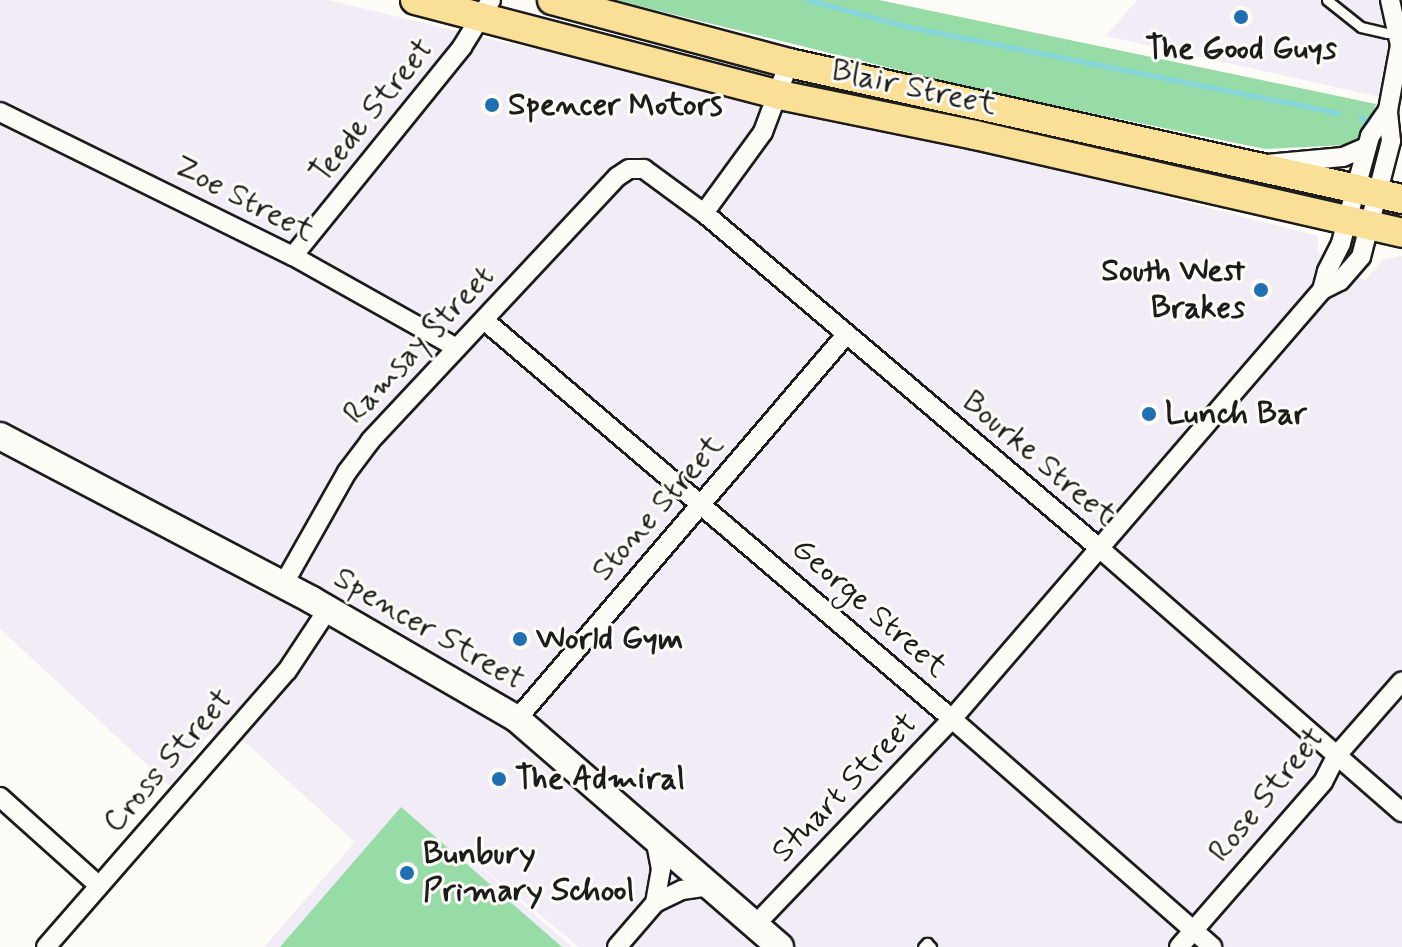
<!DOCTYPE html>
<html>
<head>
<meta charset="utf-8">
<style>
	body { margin:0 }
	#map { position:relative; width:1402px; height:947px; overflow:hidden; background:#fdfcf7; font-family:Mynerve,sans-serif }
	div>[style] { position:absolute }
	.built>* { inset:0; background:#f2ecf7 }
	.green>* { inset:0; background:#97dba7 }
	.stream>* { height:5px; margin:-2.5px; padding:0 2.5px; transform-origin:2.5px; border-radius:2.5px; background:#84d6dc }
	.roads { filter:drop-shadow(2px 0 #1c1c1c) drop-shadow(-2px 0 #1c1c1c) drop-shadow(0 2px #1c1c1c) drop-shadow(0 -2px #1c1c1c) }
	.service>* { height:9px; margin:-4.5px; padding:0 4.5px; transform-origin:4.5px; border-radius:4.5px; background:#fdfcf7 }
	.minor>* { height:18px; margin:-9px; padding:0 9px; transform-origin:9px; border-radius:9px; background:#fdfcf7 }
	.secondary>* { height:26px; margin:-13px; padding:0 13px; transform-origin:13px; border-radius:13px; background:#fdfcf7 }
	.primary>* { height:28px; margin:-14px; padding:0 14px; transform-origin:14px; border-radius:14px; background:#fadf96 }
	.dots>* { width:22px; height:22px; translate:-50% -50%; box-sizing:border-box; border:4px solid #fdfcf7; border-radius:50% }
	span { translate:-50% -50%; white-space:nowrap; text-align:center; line-height:1.15; -webkit-text-stroke:6px #fdfcf7; paint-order:stroke }
	.poi-label { font-size:32px; color:#1c1c1c; font-weight:700 }
	.left { translate:0 -50%; text-align:left }
	.right { translate:-100% -50%; text-align:right }
	.street-label { font-size:32px; color:#1c1c1c }
</style>
</head>
<body>
<div id="map">
	<div class="built">
		<i style="clip-path:polygon(0 0,328px 0,515px 45px,725px 84px,1318px 236px,1318px 253px,1365px 280px,1383px 260px,1402px 256px,1402px 947px,579px 947px,462px 851px,572px 947px,264px 947px,355px 842px,244px 741px,209px 734px,170px 786px,0 629px)"></i>
		<i style="clip-path:polygon(1137px 0,1402px 0,1402px 102px,1106px 36px)"></i>
	</div>
	<div class="green">
		<i style="clip-path:polygon(615px 0,879px 0,1376px 104px,1365px 135px,1345px 145px,1265px 149px,984px 91px)"></i>
		<i style="clip-path:polygon(401px 807px,562px 947px,280px 947px)"></i>
	</div>
	<div class="stream">
		<i style="left:808px;top:0;width:105px;rotate:15deg"></i>
		<i style="left:909px;top:27px;width:438px;rotate:11.3deg"></i>
		<i style="left:1360px;top:118px;width:16px;rotate:11deg"></i>
	</div>
	<div class="roads">
		<div class="service">
			<i style="left:1327px;top:0;width:43px;rotate:38.5deg"></i>
			<i style="left:1361px;top:27px;width:27px;rotate:13deg"></i>
			<i style="left:1387px;top:33px;width:11px;rotate:-10deg"></i>
			<i style="left:923px;top:947px;width:6px;rotate:-45deg"></i>
			<i style="left:927px;top:943px;width:6px;rotate:45deg"></i>
		</div>
		<div class="minor">
			<i style="left:0;top:112px;width:326px;rotate:26.2deg"></i>
			<i style="left:293px;top:256px;width:188px;rotate:29.3deg"></i>
			<i style="left:1267px;top:164px;width:76px;rotate:-5.3deg"></i>
			<i style="left:1343px;top:157px;width:26px;rotate:-23deg"></i>
			<i style="left:704px;top:213px;width:100px;rotate:-53.9deg"></i>
			<i style="left:763px;top:132px;width:74px;rotate:-69.4deg"></i>
			<i style="left:293px;top:256px;width:269px;rotate:-51deg"></i>
			<i style="left:462px;top:47px;width:55px;rotate:-58.3deg"></i>
			<i style="left:1322px;top:290px;width:20px;rotate:-75deg"></i>
			<i style="left:1327px;top:271px;width:31px;rotate:-63deg"></i>
			<i style="left:1341px;top:243px;width:111px;rotate:-74.8deg"></i>
			<i style="left:1370px;top:136px;width:32px;rotate:-55deg"></i>
			<i style="left:484px;top:320px;width:615px;rotate:40.45deg"></i>
			<i style="left:952px;top:719px;width:346px;rotate:41.2deg"></i>
			<i style="left:283px;top:585px;width:130px;rotate:-60.5deg"></i>
			<i style="left:347px;top:472px;width:39px;rotate:-53deg"></i>
			<i style="left:370px;top:441px;width:362px;rotate:-46.9deg"></i>
			<i style="left:617px;top:177px;width:14px;rotate:-34deg"></i>
			<i style="left:629px;top:169px;width:15px"></i>
			<i style="left:644px;top:169px;width:74px;rotate:36.3deg"></i>
			<i style="left:704px;top:213px;width:518px;rotate:40.3deg"></i>
			<i style="left:1099px;top:548px;width:402px;rotate:41.1deg"></i>
			<i style="left:517px;top:719px;width:504px;rotate:-49.42deg"></i>
			<i style="left:0;top:797px;width:132px;rotate:41.9deg"></i>
			<i style="left:655px;top:903px;width:35px;rotate:-80deg"></i>
			<i style="left:661px;top:869px;width:32px;rotate:-101deg"></i>
			<i style="left:755px;top:925px;width:285px;rotate:-46.3deg"></i>
			<i style="left:952px;top:719px;width:567px;rotate:-49.22deg"></i>
			<i style="left:1322px;top:290px;width:20px;rotate:-27deg"></i>
			<i style="left:1340px;top:281px;width:32px;rotate:-49deg"></i>
			<i style="left:1361px;top:257px;width:120px;rotate:-75.5deg"></i>
			<i style="left:1391px;top:141px;width:31px;rotate:-96deg"></i>
			<i style="left:1388px;top:110px;width:66px;rotate:-79.5deg"></i>
			<i style="left:1400px;top:45px;width:46px;rotate:-102.5deg"></i>
			<i style="left:46px;top:947px;width:366px;rotate:-48.9deg"></i>
			<i style="left:287px;top:671px;width:74px;rotate:-56.5deg"></i>
			<i style="left:617px;top:947px;width:58px;rotate:-49.2deg"></i>
			<i style="left:655px;top:903px;width:30px;rotate:-26deg"></i>
			<i style="left:682px;top:890px;width:28px;rotate:-8deg"></i>
			<i style="left:1179px;top:947px;width:219px;rotate:-48.9deg"></i>
			<i style="left:1323px;top:782px;width:30px;rotate:-63deg"></i>
			<i style="left:1337px;top:755px;width:98px;rotate:-48.7deg"></i>
		</div>
		<div class="secondary">
			<i style="left:0;top:436px;width:352px;rotate:27.7deg"></i>
			<i style="left:312px;top:600px;width:237px;rotate:30.1deg"></i>
			<i style="left:517px;top:719px;width:348px;rotate:40.9deg"></i>
		</div>
		<div class="primary">
			<i style="left:415px;top:0;width:377px;rotate:14.6deg"></i>
			<i style="left:780px;top:95px;width:199px;rotate:11.6deg"></i>
			<i style="left:975px;top:135px;width:438px;rotate:12.9deg"></i>
			<i style="left:552px;top:0;width:245px;rotate:14.9deg"></i>
			<i style="left:789px;top:63px;width:628px;rotate:12.51deg"></i>
		</div>
	</div>
	<div class="dots">
		<i style="left:1241px;top:17px;background:#1f6fb2"></i>
		<i style="left:492px;top:105px;background:#1f6fb2"></i>
		<i style="left:1261px;top:290px;background:#1f6fb2"></i>
		<i style="left:1149px;top:414px;background:#1f6fb2"></i>
		<i style="left:520px;top:639px;background:#1f6fb2"></i>
		<i style="left:499px;top:779px;background:#1f6fb2"></i>
		<i style="left:407px;top:873px;background:#1f6fb2"></i>
	</div>
	<div class="poi-label">
		<span style="left:1241px;top:49px">The Good Guys</span>
		<span class="left" style="left:508px;top:105px">Spencer Motors</span>
		<span class="right" style="left:1245px;top:290px">South West<br>Brakes</span>
		<span class="left" style="left:1165px;top:414px">Lunch Bar</span>
		<span class="left" style="left:536px;top:639px">World Gym</span>
		<span class="left" style="left:515px;top:779px">The Admiral</span>
		<span class="left" style="left:423px;top:873px">Bunbury<br>Primary School</span>
	</div>
	<div class="street-label">
		<span style="left:914px;top:88px;rotate:12deg">Blair Street</span>
		<span style="left:372px;top:111px;rotate:-51deg">Teede Street</span>
		<span style="left:244px;top:199px;rotate:27deg">Zoe Street</span>
		<span style="left:419px;top:345px;rotate:-47deg">Ramsay Street</span>
		<span style="left:1039px;top:459px;rotate:40deg">Bourke Street</span>
		<span style="left:658px;top:508px;rotate:-49deg">Stone Street</span>
		<span style="left:869px;top:608px;rotate:41deg">George Street</span>
		<span style="left:429px;top:629px;rotate:30deg">Spencer Street</span>
		<span style="left:168px;top:761px;rotate:-49deg">Cross Street</span>
		<span style="left:845px;top:788px;rotate:-46deg">Stuart Street</span>
		<span style="left:1267px;top:795px;rotate:-51deg">Rose Street</span>
	</div>
</div>
</body>
</html>
